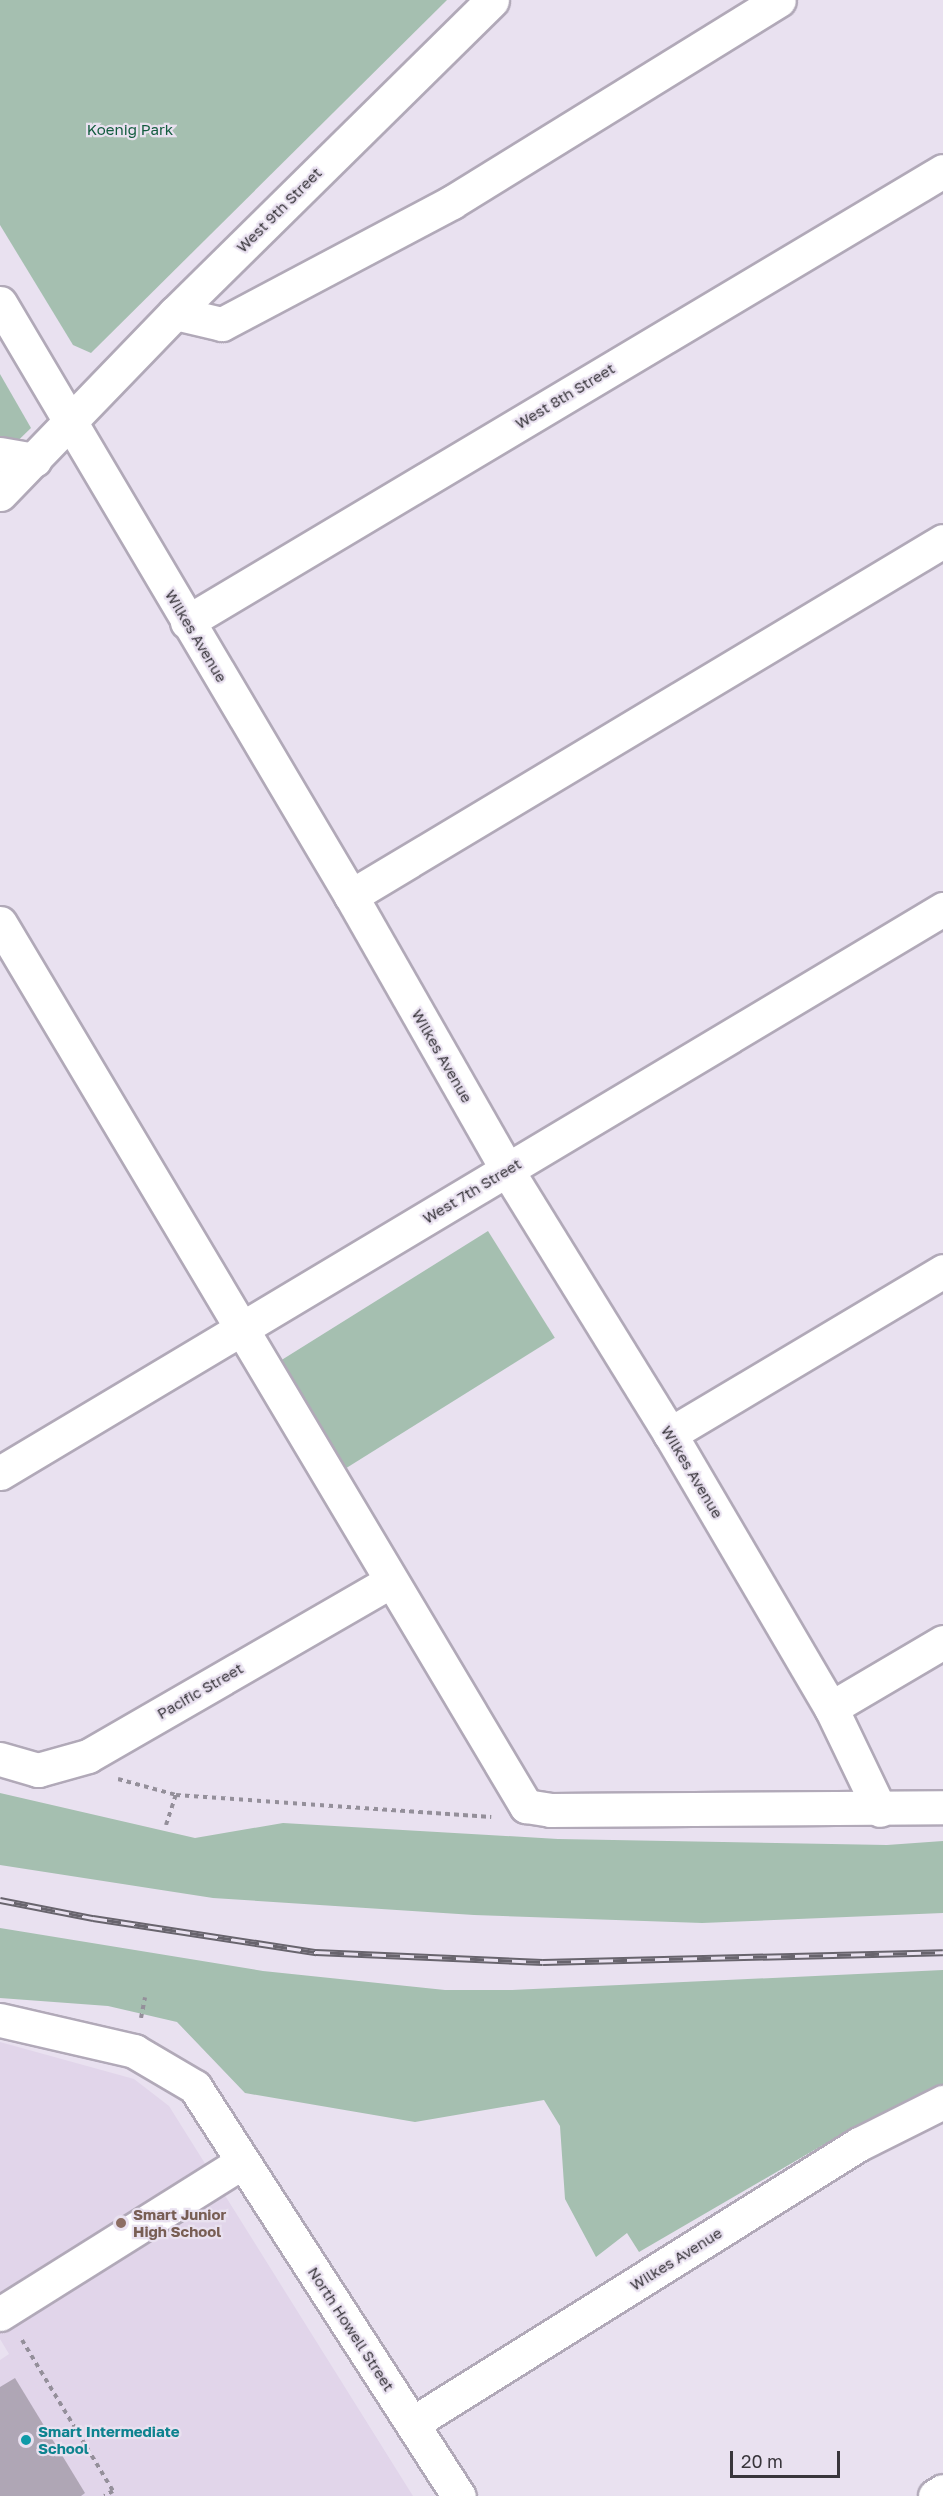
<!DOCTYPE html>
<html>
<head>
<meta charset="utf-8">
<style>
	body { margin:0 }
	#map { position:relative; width:943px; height:2496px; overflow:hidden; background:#e9e1f0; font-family:"Golos Text",sans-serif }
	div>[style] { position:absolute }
	.built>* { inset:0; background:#e1d5ea }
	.green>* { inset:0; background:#a5bfb0; transform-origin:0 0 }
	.building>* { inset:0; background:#afa6b5 }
	.path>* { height:4px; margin-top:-2px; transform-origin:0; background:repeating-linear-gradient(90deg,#948f9a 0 4.5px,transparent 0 9px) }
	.roads { filter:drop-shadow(2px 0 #b1a9b8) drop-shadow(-2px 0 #b1a9b8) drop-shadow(0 2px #b1a9b8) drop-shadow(0 -2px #b1a9b8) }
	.minor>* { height:33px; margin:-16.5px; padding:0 16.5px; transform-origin:16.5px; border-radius:16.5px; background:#fff }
	.rail>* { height:7px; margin-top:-3.5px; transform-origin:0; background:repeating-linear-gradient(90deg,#e9e1f0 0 14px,#68646d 0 28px); box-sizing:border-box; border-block:2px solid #68646d }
	.dots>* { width:16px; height:16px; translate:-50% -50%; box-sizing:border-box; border:3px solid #e9e1f0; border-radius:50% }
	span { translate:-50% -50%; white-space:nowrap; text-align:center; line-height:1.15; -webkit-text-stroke:4.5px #e9e1f0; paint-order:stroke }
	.park-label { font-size:15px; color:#135c3f }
	.street-label { font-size:15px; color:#39363c }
	.education-label { font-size:15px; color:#785e54; font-weight:700 }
	.left { translate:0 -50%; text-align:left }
	.culture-label { font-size:15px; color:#0d838f; font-weight:700 }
	.scale { position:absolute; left:730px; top:2451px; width:110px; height:27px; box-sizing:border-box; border:3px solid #39363c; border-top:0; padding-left:8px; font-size:18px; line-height:21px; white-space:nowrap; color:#39363c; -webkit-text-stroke:4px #e9e1f0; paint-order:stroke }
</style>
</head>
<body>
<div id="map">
	<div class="built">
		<i style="clip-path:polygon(0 2042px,134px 2079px,169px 2106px,413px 2496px,0 2496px,0 2360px,9px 2354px,0 2339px)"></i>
	</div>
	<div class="green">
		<i style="clip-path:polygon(0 0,447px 0,91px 353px,73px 345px,0 225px)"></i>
		<i style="clip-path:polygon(0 374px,31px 428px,0 458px)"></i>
		<i style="left:488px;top:1231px;width:126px;height:250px;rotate:58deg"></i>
		<i style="clip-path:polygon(0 1793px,195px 1838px,283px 1823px,558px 1839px,887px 1845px,943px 1841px,943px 1913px,702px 1923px,474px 1915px,213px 1898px,0 1865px)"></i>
		<i style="clip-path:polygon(0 1928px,263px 1971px,445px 1990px,512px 1990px,943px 1970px,943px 2089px,828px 2142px,639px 2252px,627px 2233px,596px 2257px,565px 2199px,560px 2126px,544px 2100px,415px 2122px,245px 2093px,177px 2022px,108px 2006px,0 1998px)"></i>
	</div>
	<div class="building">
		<i style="clip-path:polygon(15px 2378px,85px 2493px,81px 2496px,0 2496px,0 2387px)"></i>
	</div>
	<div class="path">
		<i style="left:118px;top:1779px;width:60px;rotate:15.4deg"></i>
		<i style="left:176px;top:1795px;width:316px;rotate:4deg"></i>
		<i style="left:166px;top:1825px;width:32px;rotate:-72deg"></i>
		<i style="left:141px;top:2018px;width:21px;rotate:-79deg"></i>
		<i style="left:22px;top:2340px;width:176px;rotate:58.9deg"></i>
		<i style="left:113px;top:2491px;width:10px;rotate:151deg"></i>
	</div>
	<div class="roads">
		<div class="minor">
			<i style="left:0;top:303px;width:689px;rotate:59.38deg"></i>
			<i style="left:351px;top:896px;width:315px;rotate:60.3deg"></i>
			<i style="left:507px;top:1170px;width:310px;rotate:58.3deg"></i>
			<i style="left:670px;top:1434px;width:318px;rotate:59.6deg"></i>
			<i style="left:831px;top:1708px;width:113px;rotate:64.3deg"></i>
			<i style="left:175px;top:313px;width:48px;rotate:13.2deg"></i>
			<i style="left:222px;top:324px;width:260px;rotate:-27.9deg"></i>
			<i style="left:452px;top:202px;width:384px;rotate:-31.7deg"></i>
			<i style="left:0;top:454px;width:35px;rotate:10deg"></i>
			<i style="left:0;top:494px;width:252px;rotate:-46deg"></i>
			<i style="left:175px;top:313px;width:445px;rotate:-44.6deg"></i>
			<i style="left:187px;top:622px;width:880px;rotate:-30.82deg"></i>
			<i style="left:351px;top:896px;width:690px;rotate:-30.95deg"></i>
			<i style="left:0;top:923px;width:1028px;rotate:59.22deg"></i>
			<i style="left:526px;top:1806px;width:24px;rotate:9deg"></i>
			<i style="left:550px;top:1810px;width:393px;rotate:-0.4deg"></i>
			<i style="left:670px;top:1434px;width:318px;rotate:-30.8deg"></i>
			<i style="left:0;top:1473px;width:1099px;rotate:-30.88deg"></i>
			<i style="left:831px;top:1708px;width:130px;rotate:-30.5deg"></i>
			<i style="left:0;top:1759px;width:40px;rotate:16deg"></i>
			<i style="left:38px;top:1770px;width:52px;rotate:-15.6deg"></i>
			<i style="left:88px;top:1756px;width:350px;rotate:-30deg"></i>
			<i style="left:0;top:2020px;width:138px;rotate:13deg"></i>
			<i style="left:134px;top:2051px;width:71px;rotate:30.5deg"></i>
			<i style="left:195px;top:2087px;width:487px;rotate:57.2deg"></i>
			<i style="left:0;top:2314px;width:286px;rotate:-32.1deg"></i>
			<i style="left:413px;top:2423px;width:526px;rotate:-32.03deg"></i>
			<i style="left:859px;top:2144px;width:94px;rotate:-26.6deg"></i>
			<i style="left:935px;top:2496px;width:9px;rotate:-32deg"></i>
		</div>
	</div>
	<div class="rail">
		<i style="left:0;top:1900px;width:95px;rotate:11deg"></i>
		<i style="left:93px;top:1918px;width:226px;rotate:8.7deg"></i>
		<i style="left:316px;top:1952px;width:227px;rotate:2.5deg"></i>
		<i style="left:543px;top:1962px;width:400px;rotate:-1.4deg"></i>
	</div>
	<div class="dots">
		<i style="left:121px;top:2223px;background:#8d6e63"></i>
		<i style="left:26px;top:2440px;background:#0f9aa8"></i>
	</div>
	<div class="park-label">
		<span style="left:130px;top:130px">Koenig Park</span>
	</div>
	<div class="street-label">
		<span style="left:279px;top:210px;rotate:-45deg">West 9th Street</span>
		<span style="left:565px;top:396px;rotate:-31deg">West 8th Street</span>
		<span style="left:196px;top:636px;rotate:59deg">Wilkes Avenue</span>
		<span style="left:442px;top:1056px;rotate:60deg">Wilkes Avenue</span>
		<span style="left:472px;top:1191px;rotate:-31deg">West 7th Street</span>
		<span style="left:692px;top:1472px;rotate:59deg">Wilkes Avenue</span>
		<span style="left:200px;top:1691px;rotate:-30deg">Pacific Street</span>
		<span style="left:676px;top:2259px;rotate:-32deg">Wilkes Avenue</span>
		<span style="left:351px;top:2329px;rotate:57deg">North Howell Street</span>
	</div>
	<div class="education-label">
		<span class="left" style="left:133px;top:2223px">Smart Junior<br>High School</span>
	</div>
	<div class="culture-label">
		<span class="left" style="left:38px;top:2440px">Smart Intermediate<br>School</span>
	</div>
	<div class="scale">20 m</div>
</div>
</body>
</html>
